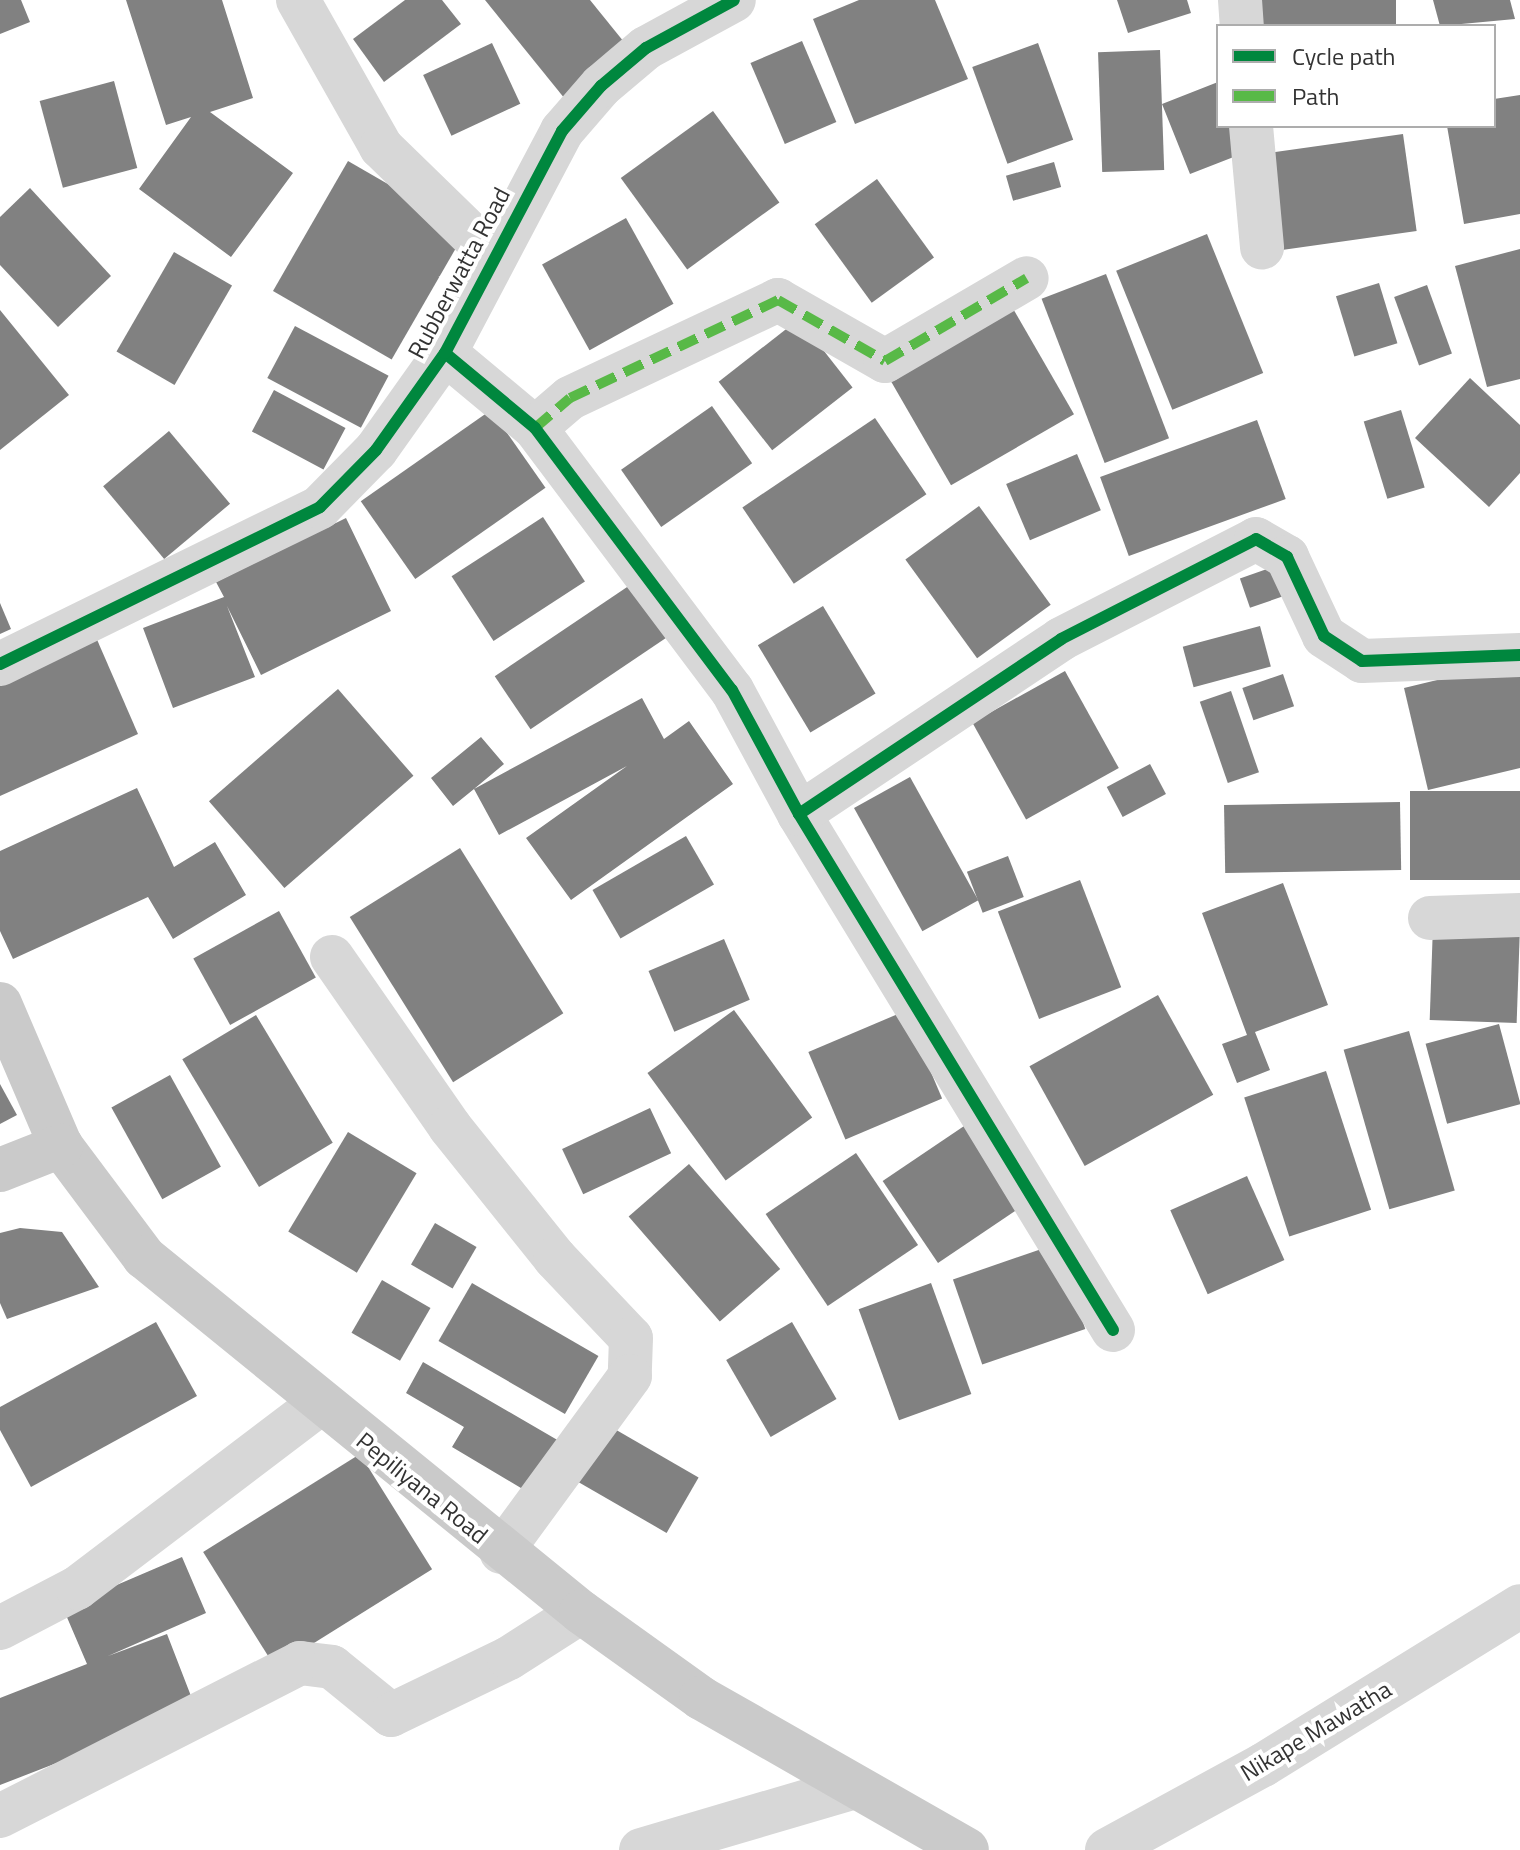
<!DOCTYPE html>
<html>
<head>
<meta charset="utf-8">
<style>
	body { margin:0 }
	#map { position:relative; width:1520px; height:1850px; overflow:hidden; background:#fff; font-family:"Titillium Web",sans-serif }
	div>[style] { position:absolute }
	.building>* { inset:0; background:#818181; transform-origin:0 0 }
	.minor>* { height:44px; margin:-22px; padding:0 22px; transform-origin:22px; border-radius:22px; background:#d7d7d7 }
	.major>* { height:44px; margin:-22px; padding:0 22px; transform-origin:22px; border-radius:22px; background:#cacaca }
	.quiet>* { height:10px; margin-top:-5px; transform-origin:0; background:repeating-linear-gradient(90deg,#58b947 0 20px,transparent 0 30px) }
	.cycleway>* { height:12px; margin:-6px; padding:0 6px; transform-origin:6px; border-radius:6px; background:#00873e }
	span { translate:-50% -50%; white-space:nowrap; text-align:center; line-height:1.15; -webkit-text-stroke:8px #fff; paint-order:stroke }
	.street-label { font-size:24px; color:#333 }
	.legend { position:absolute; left:1216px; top:24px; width:280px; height:104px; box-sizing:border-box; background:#fff; border:2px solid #adadad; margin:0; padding:10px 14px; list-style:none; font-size:24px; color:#333 }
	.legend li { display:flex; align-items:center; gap:16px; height:40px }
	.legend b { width:40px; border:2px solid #adadad }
</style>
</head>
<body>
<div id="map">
	<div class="building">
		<i style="clip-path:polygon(0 0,21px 0,30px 22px,0 34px)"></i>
		<i style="clip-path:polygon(126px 0,222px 0,253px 98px,210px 112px,293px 173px,231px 257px,139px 189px,191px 117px,166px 125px)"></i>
		<i style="clip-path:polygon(405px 0,442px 0,461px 24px,384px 82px,353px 39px)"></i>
		<i style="clip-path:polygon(485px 0,590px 0,628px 47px,565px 99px)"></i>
		<i style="clip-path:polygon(859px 0,935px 0,968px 79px,855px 124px,813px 19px)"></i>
		<i style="clip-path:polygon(1117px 0,1187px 0,1191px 13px,1128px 33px)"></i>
		<i style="left:1253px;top:0;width:143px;height:26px"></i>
		<i style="clip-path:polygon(1433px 0,1510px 0,1515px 19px,1440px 26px)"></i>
		<i style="left:802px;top:41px;width:88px;height:56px;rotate:67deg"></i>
		<i style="left:492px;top:43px;width:67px;height:76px;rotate:65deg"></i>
		<i style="left:1038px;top:43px;width:103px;height:70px;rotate:70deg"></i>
		<i style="left:1160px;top:50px;width:120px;height:62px;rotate:88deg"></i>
		<i style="left:114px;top:81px;width:90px;height:77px;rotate:75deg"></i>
		<i style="clip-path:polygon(1218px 82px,1218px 126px,1240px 126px,1249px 151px,1190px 174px,1162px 104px)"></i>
		<i style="clip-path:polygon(1520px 95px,1520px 214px,1464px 224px,1447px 126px,1494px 126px,1494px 99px)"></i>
		<i style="left:713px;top:111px;width:113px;height:114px;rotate:54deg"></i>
		<i style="left:1403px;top:134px;width:98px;height:136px;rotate:82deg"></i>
		<i style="left:348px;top:161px;width:137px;height:150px;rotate:30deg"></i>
		<i style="left:1054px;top:162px;width:26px;height:50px;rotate:74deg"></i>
		<i style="left:877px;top:179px;width:97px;height:77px;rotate:54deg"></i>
		<i style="clip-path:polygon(30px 188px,111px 276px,58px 327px,0 265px,0 217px)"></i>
		<i style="left:626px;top:218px;width:98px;height:96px;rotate:61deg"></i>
		<i style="left:1207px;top:234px;width:150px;height:98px;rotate:68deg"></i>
		<i style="clip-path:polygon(1520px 249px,1520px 379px,1487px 387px,1455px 266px)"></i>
		<i style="left:174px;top:252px;width:67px;height:115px;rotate:30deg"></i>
		<i style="left:1106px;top:274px;width:176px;height:69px;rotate:69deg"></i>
		<i style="left:1379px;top:283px;width:63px;height:45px;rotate:73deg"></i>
		<i style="left:1427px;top:285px;width:73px;height:35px;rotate:70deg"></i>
		<i style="left:1008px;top:300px;width:132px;height:142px;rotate:60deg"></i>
		<i style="clip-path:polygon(0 310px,69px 395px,0 450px)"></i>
		<i style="left:799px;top:319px;width:87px;height:102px;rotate:52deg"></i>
		<i style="left:295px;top:326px;width:106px;height:59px;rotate:28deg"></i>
		<i style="clip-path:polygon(1470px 378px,1520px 425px,1520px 473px,1489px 507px,1415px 438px)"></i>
		<i style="left:274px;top:390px;width:81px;height:47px;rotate:28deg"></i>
		<i style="left:712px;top:406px;width:70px;height:111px;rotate:55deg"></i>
		<i style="left:491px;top:410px;width:95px;height:159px;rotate:55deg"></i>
		<i style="left:1401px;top:410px;width:81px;height:39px;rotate:73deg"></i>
		<i style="left:875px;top:418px;width:92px;height:160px;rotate:56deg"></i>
		<i style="left:1257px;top:420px;width:84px;height:167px;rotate:70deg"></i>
		<i style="left:169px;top:431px;width:95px;height:86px;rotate:50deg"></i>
		<i style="left:1077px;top:454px;width:61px;height:77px;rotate:67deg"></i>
		<i style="left:979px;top:506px;width:122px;height:91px;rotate:54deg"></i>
		<i style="left:543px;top:517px;width:77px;height:109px;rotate:57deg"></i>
		<i style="clip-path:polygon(346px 518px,391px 611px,261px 675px,227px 606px,255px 677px,173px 708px,143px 628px,224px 597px,216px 582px)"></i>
		<i style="left:1273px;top:567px;width:31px;height:35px;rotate:71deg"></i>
		<i style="left:639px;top:579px;width:64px;height:174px;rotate:56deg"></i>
		<i style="clip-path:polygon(0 603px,11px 629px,0 634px)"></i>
		<i style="left:823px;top:606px;width:102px;height:76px;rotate:59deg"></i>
		<i style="left:1260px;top:626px;width:42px;height:80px;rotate:75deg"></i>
		<i style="clip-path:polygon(95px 635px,138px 734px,0 796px,0 676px)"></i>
		<i style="clip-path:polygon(1520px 660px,1520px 768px,1428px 790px,1404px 688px)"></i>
		<i style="left:1065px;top:671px;width:111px;height:106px;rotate:61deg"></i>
		<i style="left:1283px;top:674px;width:34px;height:43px;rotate:71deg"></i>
		<i style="left:338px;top:689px;width:115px;height:171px;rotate:49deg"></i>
		<i style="left:1231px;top:691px;width:86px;height:33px;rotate:71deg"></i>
		<i style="clip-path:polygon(642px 698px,664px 739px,689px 721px,733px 784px,571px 900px,526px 838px,627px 766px,499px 835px,474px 789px,453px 806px,431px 778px,481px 737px,504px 764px,474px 789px)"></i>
		<i style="left:1150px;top:764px;width:34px;height:49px;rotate:62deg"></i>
		<i style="left:910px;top:777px;width:141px;height:64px;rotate:61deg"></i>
		<i style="clip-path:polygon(137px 788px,174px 867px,215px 842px,246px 895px,173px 939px,148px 897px,13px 959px,0 931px,0 851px)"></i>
		<i style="left:1520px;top:791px;width:89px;height:110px;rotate:90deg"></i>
		<i style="left:1400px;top:802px;width:68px;height:176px;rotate:89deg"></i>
		<i style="left:686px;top:836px;width:56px;height:108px;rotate:60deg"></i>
		<i style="left:460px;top:848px;width:195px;height:130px;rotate:58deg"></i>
		<i style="left:1008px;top:856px;width:44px;height:44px;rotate:69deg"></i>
		<i style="left:1080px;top:880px;width:115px;height:88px;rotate:69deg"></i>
		<i style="clip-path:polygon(1283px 883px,1328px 1005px,1255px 1032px,1270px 1070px,1237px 1083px,1222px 1044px,1247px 1035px,1202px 913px)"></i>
		<i style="left:279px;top:911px;width:76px;height:98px;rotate:61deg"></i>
		<i style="left:1433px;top:925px;width:87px;height:95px;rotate:2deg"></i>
		<i style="left:724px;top:939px;width:66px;height:82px;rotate:67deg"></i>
		<i style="left:1158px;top:995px;width:114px;height:147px;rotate:61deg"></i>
		<i style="left:734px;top:1010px;width:133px;height:107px;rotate:54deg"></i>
		<i style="left:905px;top:1011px;width:95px;height:105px;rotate:67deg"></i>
		<i style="left:256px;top:1015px;width:149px;height:86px;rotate:59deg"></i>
		<i style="left:1499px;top:1024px;width:83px;height:76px;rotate:75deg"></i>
		<i style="left:1409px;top:1031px;width:166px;height:68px;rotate:74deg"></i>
		<i style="left:1326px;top:1071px;width:146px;height:86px;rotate:72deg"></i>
		<i style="left:170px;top:1075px;width:105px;height:67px;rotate:61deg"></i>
		<i style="clip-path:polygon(0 1084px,17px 1115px,0 1124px)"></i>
		<i style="left:650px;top:1108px;width:50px;height:97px;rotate:65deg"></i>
		<i style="left:973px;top:1120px;width:99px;height:109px;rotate:56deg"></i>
		<i style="left:348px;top:1132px;width:80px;height:116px;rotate:31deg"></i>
		<i style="left:856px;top:1153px;width:111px;height:109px;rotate:56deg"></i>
		<i style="left:689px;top:1164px;width:139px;height:80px;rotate:49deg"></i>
		<i style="left:1247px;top:1176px;width:92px;height:84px;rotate:66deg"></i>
		<i style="left:435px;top:1223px;width:48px;height:48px;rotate:30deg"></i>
		<i style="clip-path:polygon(20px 1228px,62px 1232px,99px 1287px,7px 1319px,0 1303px,0 1233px)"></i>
		<i style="left:1056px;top:1244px;width:90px;height:109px;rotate:71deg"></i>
		<i style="left:382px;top:1280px;width:56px;height:61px;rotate:30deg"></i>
		<i style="left:472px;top:1283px;width:146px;height:67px;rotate:30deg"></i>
		<i style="left:931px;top:1283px;width:118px;height:77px;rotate:70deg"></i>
		<i style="clip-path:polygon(156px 1322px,197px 1396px,31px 1487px,0 1430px,0 1407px)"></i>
		<i style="left:792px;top:1322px;width:89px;height:76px;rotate:60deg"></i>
		<i style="clip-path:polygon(423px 1362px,566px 1445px,536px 1497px,452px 1447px,464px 1427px,406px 1393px)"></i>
		<i style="left:599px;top:1420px;width:115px;height:64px;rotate:30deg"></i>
		<i style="left:360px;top:1454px;width:136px;height:185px;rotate:58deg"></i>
		<i style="clip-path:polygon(182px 1557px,206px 1613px,108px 1656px,167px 1634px,196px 1709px,0 1785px,0 1698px,87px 1664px,63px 1608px)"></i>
	</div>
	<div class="minor">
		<i style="left:298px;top:0;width:169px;rotate:60.5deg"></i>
		<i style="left:381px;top:147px;width:156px;rotate:44.2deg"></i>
		<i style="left:1240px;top:0;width:26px;rotate:86deg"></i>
		<i style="left:1251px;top:126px;width:122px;rotate:84.8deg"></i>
		<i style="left:445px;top:353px;width:117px;rotate:39.8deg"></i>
		<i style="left:535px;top:428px;width:328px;rotate:53.1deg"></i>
		<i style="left:732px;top:690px;width:141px;rotate:61.6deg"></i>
		<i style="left:799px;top:814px;width:604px;rotate:58.68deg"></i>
		<i style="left:535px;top:428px;width:46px;rotate:-40.6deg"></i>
		<i style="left:570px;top:398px;width:230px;rotate:-25.2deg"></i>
		<i style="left:778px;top:300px;width:123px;rotate:29.7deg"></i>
		<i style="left:885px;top:361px;width:164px;rotate:-30.3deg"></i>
		<i style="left:0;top:664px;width:356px;rotate:-26.1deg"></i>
		<i style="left:320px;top:507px;width:80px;rotate:-45.5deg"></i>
		<i style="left:376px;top:450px;width:119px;rotate:-54.6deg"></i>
		<i style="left:445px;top:353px;width:251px;rotate:-62.2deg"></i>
		<i style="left:562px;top:131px;width:60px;rotate:-49.1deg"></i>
		<i style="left:601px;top:86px;width:59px;rotate:-40.2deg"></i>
		<i style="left:646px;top:48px;width:100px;rotate:-28.6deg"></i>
		<i style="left:799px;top:814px;width:315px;rotate:-33.7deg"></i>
		<i style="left:1061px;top:639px;width:219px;rotate:-27.1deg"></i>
		<i style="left:1256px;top:539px;width:36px;rotate:30deg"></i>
		<i style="left:1287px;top:557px;width:87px;rotate:64.9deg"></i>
		<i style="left:1324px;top:636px;width:45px;rotate:33.3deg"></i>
		<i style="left:1362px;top:661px;width:158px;rotate:-2.2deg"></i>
		<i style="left:1430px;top:918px;width:90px;rotate:-1.9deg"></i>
		<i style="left:332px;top:957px;width:207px;rotate:55.2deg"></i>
		<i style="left:450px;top:1127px;width:168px;rotate:51.3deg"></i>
		<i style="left:555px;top:1258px;width:110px;rotate:46.5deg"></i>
		<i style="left:631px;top:1338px;width:38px;rotate:92deg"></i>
		<i style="left:630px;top:1376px;width:218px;rotate:126.2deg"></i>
		<i style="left:0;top:1628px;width:87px;rotate:-27.5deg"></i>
		<i style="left:77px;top:1588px;width:304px;rotate:-37.2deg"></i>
		<i style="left:0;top:1816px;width:337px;rotate:-27deg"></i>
		<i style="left:300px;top:1663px;width:32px;rotate:7deg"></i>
		<i style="left:332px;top:1667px;width:76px;rotate:39.1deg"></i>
		<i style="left:391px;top:1715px;width:131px;rotate:-25.8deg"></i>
		<i style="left:509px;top:1658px;width:85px;rotate:-32.6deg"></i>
		<i style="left:641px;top:1850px;width:220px;rotate:-16.4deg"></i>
		<i style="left:1107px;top:1850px;width:178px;rotate:-28.6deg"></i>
		<i style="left:1263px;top:1765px;width:302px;rotate:-31.7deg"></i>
	</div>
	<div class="major">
		<i style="left:0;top:1004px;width:155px;rotate:66.8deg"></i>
		<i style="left:61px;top:1146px;width:139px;rotate:53.2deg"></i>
		<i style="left:144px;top:1257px;width:563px;rotate:39.09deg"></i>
		<i style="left:581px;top:1612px;width:148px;rotate:35.6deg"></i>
		<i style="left:701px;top:1698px;width:306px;rotate:29.7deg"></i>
		<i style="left:0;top:1170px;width:66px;rotate:-21.5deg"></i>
	</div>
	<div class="quiet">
		<i style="left:535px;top:428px;width:46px;rotate:-40.6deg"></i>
		<i style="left:570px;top:398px;width:230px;rotate:-25.2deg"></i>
		<i style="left:778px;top:300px;width:123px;rotate:29.7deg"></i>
		<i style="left:885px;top:361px;width:164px;rotate:-30.3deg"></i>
	</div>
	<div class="cycleway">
		<i style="left:445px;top:353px;width:117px;rotate:39.8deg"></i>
		<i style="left:535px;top:428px;width:328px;rotate:53.1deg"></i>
		<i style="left:732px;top:690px;width:141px;rotate:61.6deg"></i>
		<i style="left:799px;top:814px;width:604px;rotate:58.68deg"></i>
		<i style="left:0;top:664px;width:356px;rotate:-26.1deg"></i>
		<i style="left:320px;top:507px;width:80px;rotate:-45.5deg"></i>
		<i style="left:376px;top:450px;width:119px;rotate:-54.6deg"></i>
		<i style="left:445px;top:353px;width:251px;rotate:-62.2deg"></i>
		<i style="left:562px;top:131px;width:60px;rotate:-49.1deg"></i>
		<i style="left:601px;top:86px;width:59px;rotate:-40.2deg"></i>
		<i style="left:646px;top:48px;width:100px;rotate:-28.6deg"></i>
		<i style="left:799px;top:814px;width:315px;rotate:-33.7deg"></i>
		<i style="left:1061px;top:639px;width:219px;rotate:-27.1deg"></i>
		<i style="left:1256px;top:539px;width:36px;rotate:30deg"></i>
		<i style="left:1287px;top:557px;width:87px;rotate:64.9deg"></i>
		<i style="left:1324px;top:636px;width:45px;rotate:33.3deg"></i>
		<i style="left:1362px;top:661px;width:158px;rotate:-2.2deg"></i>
	</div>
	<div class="street-label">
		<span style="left:459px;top:273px;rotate:-62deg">Rubberwatta Road</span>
		<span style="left:422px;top:1488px;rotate:39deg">Pepiliyana Road</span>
		<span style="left:1316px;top:1731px;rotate:-31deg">Nikape Mawatha</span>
	</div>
	<ul class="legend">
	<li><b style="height:10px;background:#00873e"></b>Cycle path</li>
	<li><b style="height:10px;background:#58b947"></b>Path</li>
	</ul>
</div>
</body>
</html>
